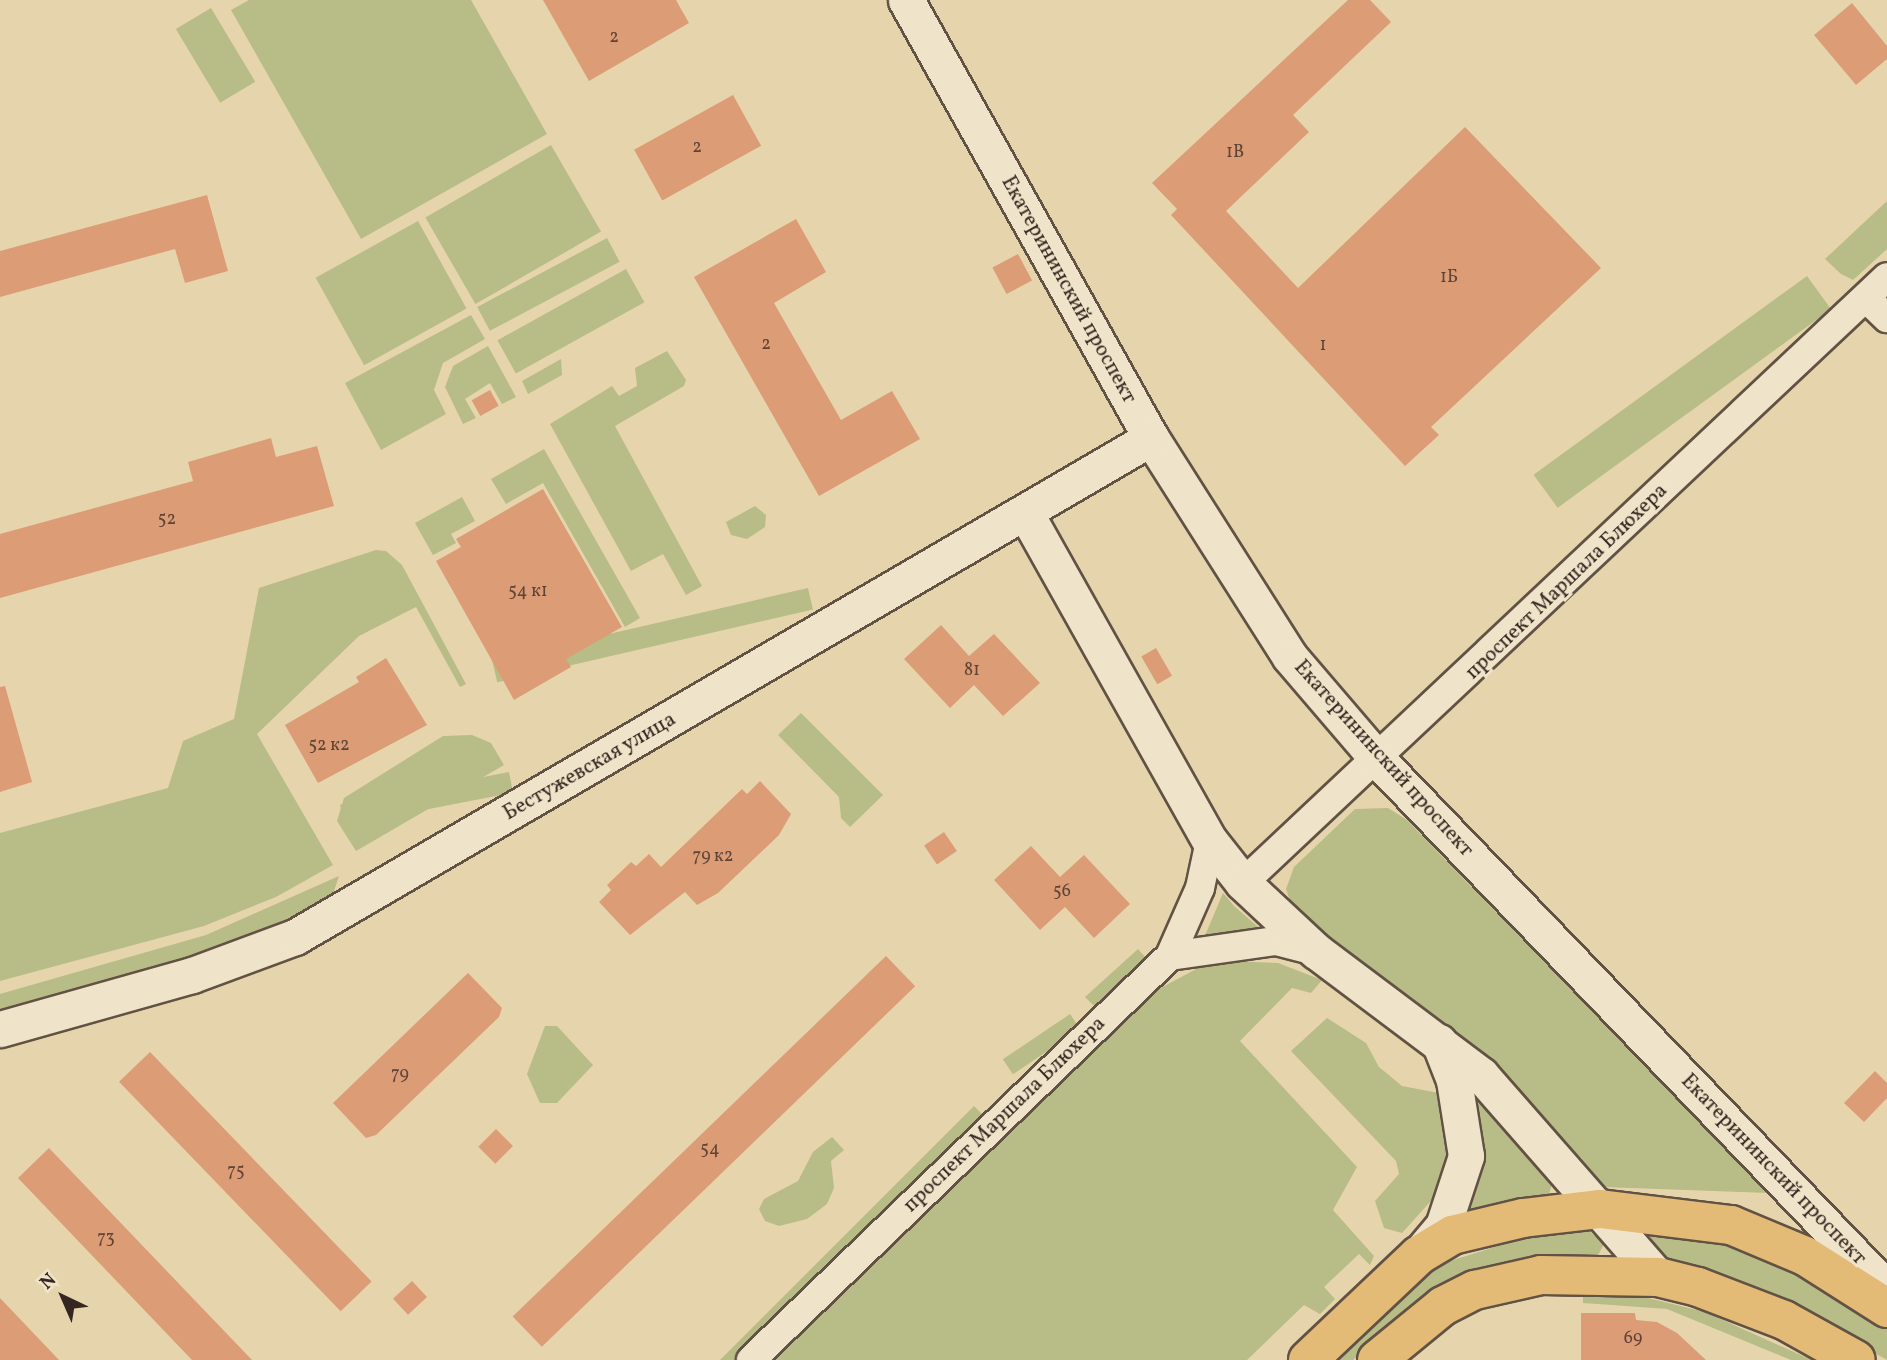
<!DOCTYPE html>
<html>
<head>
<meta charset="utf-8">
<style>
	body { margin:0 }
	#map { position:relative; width:1887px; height:1360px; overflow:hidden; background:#e6d5ac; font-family:Vollkorn,serif }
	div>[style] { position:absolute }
	.green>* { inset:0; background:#b8bc87; transform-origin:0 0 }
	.building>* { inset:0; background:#db9c76; transform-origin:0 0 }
	.roads { filter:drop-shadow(2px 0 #625244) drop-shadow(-2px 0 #625244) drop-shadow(0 2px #625244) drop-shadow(0 -2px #625244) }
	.minor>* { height:28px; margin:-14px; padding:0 14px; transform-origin:14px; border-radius:14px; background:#efe4c9 }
	.tertiary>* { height:35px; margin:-17.5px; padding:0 17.5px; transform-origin:17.5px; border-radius:17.5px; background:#efe4c9 }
	.primary>* { height:38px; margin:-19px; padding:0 19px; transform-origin:19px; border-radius:19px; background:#e3ba76 }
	span { translate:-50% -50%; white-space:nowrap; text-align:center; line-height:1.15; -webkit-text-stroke:6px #efe4c9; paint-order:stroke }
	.number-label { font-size:18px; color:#5f4436 }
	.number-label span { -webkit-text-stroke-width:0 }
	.street-label { font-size:21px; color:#362621 }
	.north { position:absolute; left:28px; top:1262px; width:70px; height:70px; -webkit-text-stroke:5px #efe4c9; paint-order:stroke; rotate:316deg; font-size:19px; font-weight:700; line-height:28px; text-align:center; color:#362621 }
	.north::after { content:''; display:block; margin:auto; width:24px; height:32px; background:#362621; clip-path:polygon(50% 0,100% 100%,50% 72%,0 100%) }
</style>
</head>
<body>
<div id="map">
	<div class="green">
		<i style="clip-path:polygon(249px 0,471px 0,547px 134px,361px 239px,231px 10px)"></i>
		<i style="left:211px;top:8px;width:86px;height:41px;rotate:59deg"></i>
		<i style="left:551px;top:145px;width:100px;height:145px;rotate:60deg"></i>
		<i style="clip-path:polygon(1887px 201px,1887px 249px,1853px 280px,1841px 274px,1825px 259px)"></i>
		<i style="left:418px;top:221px;width:100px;height:117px;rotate:61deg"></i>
		<i style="left:607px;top:238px;width:27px;height:147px;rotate:62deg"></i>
		<i style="left:626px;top:269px;width:38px;height:147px;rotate:61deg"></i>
		<i style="left:1807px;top:276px;width:41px;height:338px;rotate:54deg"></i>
		<i style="clip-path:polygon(471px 315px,485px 339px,443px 363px,434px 390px,446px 414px,381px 450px,345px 383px)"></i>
		<i style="clip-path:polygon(488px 346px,516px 397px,502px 404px,490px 383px,465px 399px,476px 418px,463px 424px,445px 387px,453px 366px)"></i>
		<i style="clip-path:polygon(667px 351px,686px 380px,684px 386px,615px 426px,702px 586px,686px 595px,663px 554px,631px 571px,550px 424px,612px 386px,619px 396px,637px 386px,635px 368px)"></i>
		<i style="clip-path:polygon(561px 359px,562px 375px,528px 394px,522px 381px)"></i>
		<i style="clip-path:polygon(544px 449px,640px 618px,625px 627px,543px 483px,506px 504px,491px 479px)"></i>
		<i style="clip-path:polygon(462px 497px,475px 521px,451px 534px,456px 543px,433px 555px,415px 523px)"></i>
		<i style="clip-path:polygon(755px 506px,766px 515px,765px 527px,747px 539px,731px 535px,726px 522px)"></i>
		<i style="clip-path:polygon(376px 550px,386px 551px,402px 565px,466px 684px,460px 687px,416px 607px,359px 636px,257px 734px,333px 865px,276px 897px,204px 926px,0 981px,0 833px,168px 788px,183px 741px,234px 719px,259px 588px)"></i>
		<i style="left:808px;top:588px;width:22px;height:324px;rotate:77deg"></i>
		<i style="clip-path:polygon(801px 713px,883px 795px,850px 827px,841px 818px,839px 797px,778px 735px)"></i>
		<i style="clip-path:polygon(472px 735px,491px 743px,504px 765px,356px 851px,337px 821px,344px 798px,443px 736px)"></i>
		<i style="left:509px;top:772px;width:21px;height:172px;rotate:79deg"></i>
		<i style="clip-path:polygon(1388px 808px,1407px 820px,1768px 1193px,1603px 1187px,1491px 1061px,1294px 912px,1286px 889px,1294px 867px,1355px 809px)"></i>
		<i style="clip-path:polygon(339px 876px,330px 903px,252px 941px,0 1015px,0 994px,206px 935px)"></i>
		<i style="clip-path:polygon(1223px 893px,1234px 906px,1264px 932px,1204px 938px)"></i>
		<i style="clip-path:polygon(1138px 949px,1148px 960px,1099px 1008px,1093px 1005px,1085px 997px)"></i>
		<i style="clip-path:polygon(1225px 961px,1278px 963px,1322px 980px,1311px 993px,1292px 988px,1240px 1041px,1357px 1167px,1333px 1210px,1374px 1256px,1370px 1265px,1359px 1254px,1324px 1287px,1335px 1299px,1320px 1314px,1304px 1305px,1247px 1360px,773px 1360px,1155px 991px,1200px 967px)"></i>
		<i style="left:1070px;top:1014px;width:18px;height:81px;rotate:56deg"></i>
		<i style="clip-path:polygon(1327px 1018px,1366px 1043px,1379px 1067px,1402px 1086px,1439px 1093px,1450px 1145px,1447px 1171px,1438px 1193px,1402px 1233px,1384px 1228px,1375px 1201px,1399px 1174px,1396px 1161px,1291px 1051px)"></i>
		<i style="clip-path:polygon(545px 1026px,557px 1026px,593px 1065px,557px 1103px,540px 1103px,527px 1074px)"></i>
		<i style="clip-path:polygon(1482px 1102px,1552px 1184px,1548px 1197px,1466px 1215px,1474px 1186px,1474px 1106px)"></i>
		<i style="left:974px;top:1106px;width:17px;height:367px;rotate:45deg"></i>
		<i style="clip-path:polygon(832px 1137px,844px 1150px,831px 1161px,834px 1188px,827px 1204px,807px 1219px,779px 1226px,765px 1221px,759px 1209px,764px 1199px,798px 1181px,813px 1152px)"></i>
		<i style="clip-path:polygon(1681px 1225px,1788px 1264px,1887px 1326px,1887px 1360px,1772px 1296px,1667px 1261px,1651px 1246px,1651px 1235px)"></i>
		<i style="clip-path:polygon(1588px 1230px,1604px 1244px,1597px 1257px,1430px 1294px,1353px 1360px,1333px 1360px,1420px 1278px,1450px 1261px,1517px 1240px)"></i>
		<i style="clip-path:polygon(1583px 1293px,1632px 1294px,1705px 1312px,1812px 1360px,1791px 1360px,1667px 1309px,1583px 1303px)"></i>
	</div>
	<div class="building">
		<i style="clip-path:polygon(543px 0,676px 0,689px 23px,589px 81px)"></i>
		<i style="clip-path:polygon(1348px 0,1370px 0,1391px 22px,1293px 115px,1309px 132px,1226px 211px,1298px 288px,1465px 127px,1601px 268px,1431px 427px,1439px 435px,1405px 466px,1171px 215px,1177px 209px,1152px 183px)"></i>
		<i style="clip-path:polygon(1852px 3px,1887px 46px,1887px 59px,1856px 85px,1814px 35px)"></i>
		<i style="left:733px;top:95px;width:58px;height:113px;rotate:61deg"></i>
		<i style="clip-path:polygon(207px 195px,228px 271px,185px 283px,175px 249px,0 297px,0 251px)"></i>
		<i style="clip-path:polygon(796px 219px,826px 272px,774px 303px,841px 420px,892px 391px,920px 439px,819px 496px,694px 277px)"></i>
		<i style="left:1018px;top:254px;width:30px;height:29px;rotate:62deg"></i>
		<i style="left:490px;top:390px;width:18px;height:21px;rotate:61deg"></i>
		<i style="clip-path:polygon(271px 438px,276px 457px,317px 446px,334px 506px,0 598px,0 534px,193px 481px,188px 462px)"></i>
		<i style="clip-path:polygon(543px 489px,622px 627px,566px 659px,571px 667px,514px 700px,436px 561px,461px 547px,456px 539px)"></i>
		<i style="clip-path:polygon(941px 625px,969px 656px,994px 634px,1040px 683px,1003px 716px,974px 685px,950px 708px,904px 659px)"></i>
		<i style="left:1156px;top:648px;width:32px;height:17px;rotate:60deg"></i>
		<i style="clip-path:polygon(386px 658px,427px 725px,318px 783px,285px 725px,359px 682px,356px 677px)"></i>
		<i style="clip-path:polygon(5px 686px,32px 782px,0 792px,0 687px)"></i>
		<i style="clip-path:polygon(760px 781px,791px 814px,779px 835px,718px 893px,697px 905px,685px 892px,630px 935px,599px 902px,611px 890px,607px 885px,631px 862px,636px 866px,649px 854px,661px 867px,742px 789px,747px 794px)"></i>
		<i style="left:944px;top:832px;width:23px;height:24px;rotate:56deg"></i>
		<i style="clip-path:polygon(1031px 846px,1060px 877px,1084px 855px,1130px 904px,1094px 938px,1065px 907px,1040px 930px,994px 880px)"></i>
		<i style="left:886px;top:956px;width:42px;height:519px;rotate:46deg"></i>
		<i style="clip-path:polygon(468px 973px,502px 1008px,499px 1017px,376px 1135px,366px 1138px,333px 1103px)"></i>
		<i style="left:150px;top:1052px;width:319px;height:43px;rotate:46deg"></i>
		<i style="clip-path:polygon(1875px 1071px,1887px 1083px,1887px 1098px,1864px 1122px,1844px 1103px)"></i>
		<i style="left:496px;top:1129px;width:24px;height:25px;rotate:45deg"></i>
		<i style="clip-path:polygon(49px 1148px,206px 1312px,252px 1360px,192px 1360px,18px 1178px)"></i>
		<i style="left:412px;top:1281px;width:22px;height:26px;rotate:47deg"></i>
		<i style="clip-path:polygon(0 1298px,59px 1360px,0 1360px)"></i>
		<i style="clip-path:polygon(1581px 1313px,1635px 1313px,1636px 1320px,1657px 1322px,1677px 1333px,1706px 1360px,1581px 1360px)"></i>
	</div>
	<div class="roads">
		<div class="minor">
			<i style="left:1866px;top:298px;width:29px;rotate:44deg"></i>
			<i style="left:1243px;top:883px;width:884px;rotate:-43.26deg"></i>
			<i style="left:1170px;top:956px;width:107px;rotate:-8.1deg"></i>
			<i style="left:1276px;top:941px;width:40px;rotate:14.4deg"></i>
			<i style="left:751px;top:1360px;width:582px;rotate:-43.96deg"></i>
			<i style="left:1170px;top:956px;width:74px;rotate:-66.2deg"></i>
			<i style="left:1200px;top:888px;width:48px;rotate:-78deg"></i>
		</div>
		<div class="tertiary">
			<i style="left:906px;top:0;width:502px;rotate:60.78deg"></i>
			<i style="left:1151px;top:438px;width:259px;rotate:57.6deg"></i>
			<i style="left:1290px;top:657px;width:137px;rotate:49.4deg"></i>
			<i style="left:1379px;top:761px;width:733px;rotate:46.11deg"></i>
			<i style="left:1025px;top:512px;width:377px;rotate:60.7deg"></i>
			<i style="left:1210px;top:841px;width:53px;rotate:51.8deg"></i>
			<i style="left:1243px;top:883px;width:100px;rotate:43deg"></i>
			<i style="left:1316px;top:951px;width:206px;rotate:36.9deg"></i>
			<i style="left:1481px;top:1075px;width:269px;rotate:48.8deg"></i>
			<i style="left:0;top:1029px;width:199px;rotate:-15.7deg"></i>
			<i style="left:192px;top:975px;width:110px;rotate:-20.3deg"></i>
			<i style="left:295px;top:937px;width:991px;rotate:-30.24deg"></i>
			<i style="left:1420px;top:1253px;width:35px;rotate:-50deg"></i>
			<i style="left:1443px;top:1226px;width:74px;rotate:-71.8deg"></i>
			<i style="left:1466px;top:1156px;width:77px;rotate:-99deg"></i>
			<i style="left:1454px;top:1080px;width:41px;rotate:-111.5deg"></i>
		</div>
		<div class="primary">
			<i style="left:1308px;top:1360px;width:153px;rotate:-43.4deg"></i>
			<i style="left:1419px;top:1255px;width:39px;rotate:-31deg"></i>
			<i style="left:1452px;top:1235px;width:73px;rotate:-13.5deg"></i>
			<i style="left:1523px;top:1218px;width:78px;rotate:-6.7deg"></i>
			<i style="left:1600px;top:1209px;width:132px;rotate:7deg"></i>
			<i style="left:1731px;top:1225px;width:80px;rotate:22.7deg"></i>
			<i style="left:1805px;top:1256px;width:97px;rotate:32.4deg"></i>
			<i style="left:1377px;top:1360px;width:85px;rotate:-39.3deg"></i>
			<i style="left:1443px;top:1306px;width:36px;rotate:-27deg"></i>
			<i style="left:1475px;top:1290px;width:68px;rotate:-12.8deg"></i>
			<i style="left:1541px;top:1275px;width:117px;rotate:1deg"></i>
			<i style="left:1658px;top:1277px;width:41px;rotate:14deg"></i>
			<i style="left:1698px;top:1287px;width:92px;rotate:21deg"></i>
			<i style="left:1784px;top:1320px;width:82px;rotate:29.1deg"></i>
		</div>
	</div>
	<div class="number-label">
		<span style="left:614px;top:38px">2</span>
		<span style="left:697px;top:148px">2</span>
		<span style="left:1235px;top:153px">1В</span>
		<span style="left:1449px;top:278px">1Б</span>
		<span style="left:766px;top:345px">2</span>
		<span style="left:1323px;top:346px">1</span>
		<span style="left:167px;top:520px">52</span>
		<span style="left:528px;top:592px">54 к1</span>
		<span style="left:972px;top:671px">81</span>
		<span style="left:329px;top:746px">52 к2</span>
		<span style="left:713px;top:857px">79 к2</span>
		<span style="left:1062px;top:892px">56</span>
		<span style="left:400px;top:1075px">79</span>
		<span style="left:710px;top:1150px">54</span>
		<span style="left:236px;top:1172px">75</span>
		<span style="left:106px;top:1239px">73</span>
		<span style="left:1633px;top:1339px">69</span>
	</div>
	<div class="street-label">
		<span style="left:1068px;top:290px;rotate:61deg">Екатерининский проспект</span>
		<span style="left:1567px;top:582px;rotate:-44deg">проспект Маршала Блюхера</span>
		<span style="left:1383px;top:759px;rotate:48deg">Екатерининский проспект</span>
		<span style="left:590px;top:767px;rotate:-30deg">Бестужевская улица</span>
		<span style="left:1005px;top:1115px;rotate:-44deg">проспект Маршала Блюхера</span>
		<span style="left:1773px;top:1170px;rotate:46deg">Екатерининский проспект</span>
	</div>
	<div class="north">N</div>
</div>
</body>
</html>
